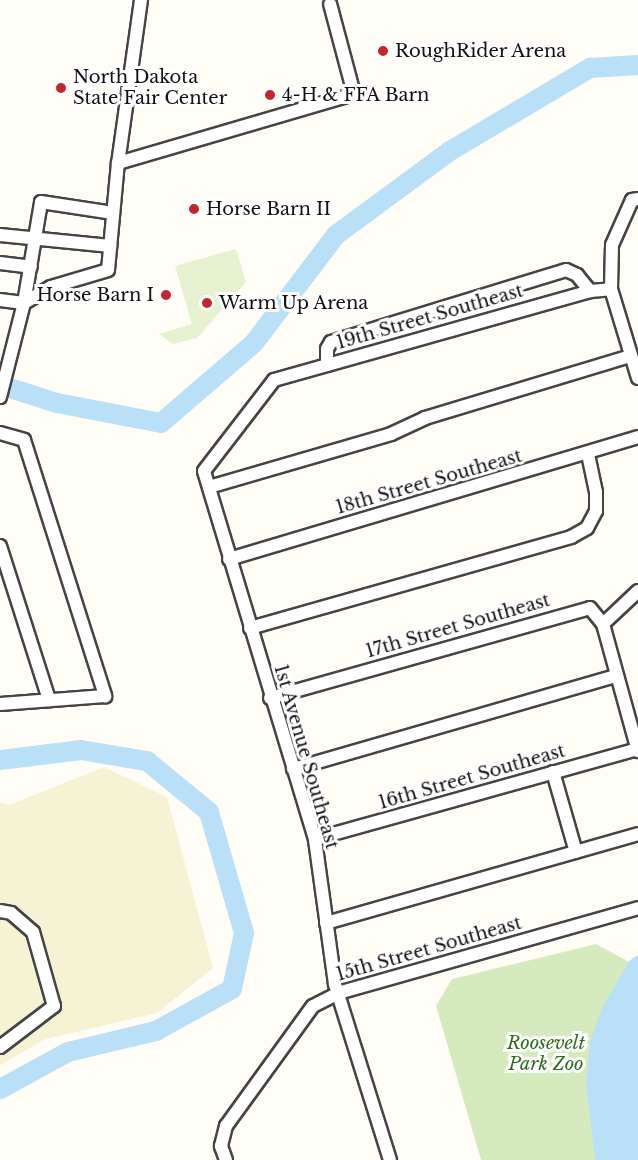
<!DOCTYPE html>
<html>
<head>
<meta charset="utf-8">
<style>
	body { margin:0 }
	#map { position:relative; width:638px; height:1160px; overflow:hidden; background:#fffdf5; font-family:"Libre Baskerville",serif }
	div>[style] { position:absolute }
	.farmland>* { inset:0; background:#f6f3d4 }
	.green>* { inset:0; background:#d5ebbd }
	.pitch>* { inset:0; background:#e6f2cf }
	.water>* { inset:0; background:#b9e0f7 }
	.river>* { height:20px; margin:-10px; padding:0 10px; transform-origin:10px; border-radius:10px; background:#b9e0f7 }
	.roads { filter:drop-shadow(2px 0 #444) drop-shadow(-2px 0 #444) drop-shadow(0 2px #444) drop-shadow(0 -2px #444) }
	.minor>* { height:12px; margin:-6px; padding:0 6px; transform-origin:6px; border-radius:6px; background:#fff }
	.dots>* { width:16px; height:16px; translate:-50% -50%; box-sizing:border-box; border:3px solid #fff; border-radius:50% }
	span { translate:-50% -50%; white-space:nowrap; text-align:center; line-height:1.15; -webkit-text-stroke:6px #fff; paint-order:stroke }
	.poi-label { font-size:18px; color:#111 }
	.left { translate:0 -50%; text-align:left }
	.right { translate:-100% -50%; text-align:right }
	.street-label { font-size:18px; color:#111 }
	.park-label { font-size:18px; color:#2f6b1f; font-style:italic }
</style>
</head>
<body>
<div id="map">
	<div class="farmland">
		<i style="clip-path:polygon(104px 767px,167px 797px,213px 968px,157px 1013px,46px 1039px,0 1065px,0 802px,9px 805px)"></i>
	</div>
	<div class="green">
		<i style="clip-path:polygon(596px 944px,638px 967px,638px 1160px,481px 1160px,436px 1006px,452px 979px)"></i>
	</div>
	<div class="pitch">
		<i style="clip-path:polygon(236px 249px,246px 282px,197px 338px,173px 344px,159px 334px,192px 324px,175px 266px)"></i>
	</div>
	<div class="water">
		<i style="clip-path:polygon(638px 955px,638px 1160px,595px 1160px,586px 1084px,590px 1042px,601px 1010px,629px 961px)"></i>
	</div>
	<div class="river">
		<i style="left:13px;top:389px;width:46px;rotate:17.7deg"></i>
		<i style="left:57px;top:403px;width:106px;rotate:10.9deg"></i>
		<i style="left:161px;top:423px;width:123px;rotate:-40.7deg"></i>
		<i style="left:254px;top:343px;width:136px;rotate:-52.8deg"></i>
		<i style="left:336px;top:235px;width:142px;rotate:-36.4deg"></i>
		<i style="left:450px;top:151px;width:163px;rotate:-30.7deg"></i>
		<i style="left:590px;top:68px;width:48px;rotate:-3.6deg"></i>
		<i style="left:0;top:760px;width:82px;rotate:-7deg"></i>
		<i style="left:81px;top:750px;width:67px;rotate:9.5deg"></i>
		<i style="left:147px;top:761px;width:80px;rotate:39.4deg"></i>
		<i style="left:209px;top:812px;width:126px;rotate:73.9deg"></i>
		<i style="left:244px;top:933px;width:57px;rotate:102.1deg"></i>
		<i style="left:232px;top:989px;width:87px;rotate:151.1deg"></i>
		<i style="left:156px;top:1031px;width:90px;rotate:166.6deg"></i>
		<i style="left:68px;top:1052px;width:77px;rotate:151.4deg"></i>
	</div>
	<div class="roads">
		<div class="minor">
			<i style="left:141px;top:0;width:165px;rotate:98deg"></i>
			<i style="left:118px;top:163px;width:246px;rotate:-16.3deg"></i>
			<i style="left:354px;top:94px;width:93px;rotate:-104.9deg"></i>
			<i style="left:638px;top:199px;width:6px;rotate:171deg"></i>
			<i style="left:632px;top:200px;width:49px;rotate:114deg"></i>
			<i style="left:612px;top:245px;width:44px;rotate:91.3deg"></i>
			<i style="left:611px;top:289px;width:93px;rotate:73.1deg"></i>
			<i style="left:0;top:235px;width:111px;rotate:5.7deg"></i>
			<i style="left:0;top:263px;width:31px;rotate:7deg"></i>
			<i style="left:0;top:300px;width:24px;rotate:7deg"></i>
			<i style="left:24px;top:303px;width:31px;rotate:-31deg"></i>
			<i style="left:51px;top:287px;width:59px;rotate:-16.6deg"></i>
			<i style="left:108px;top:270px;width:107px;rotate:-84.7deg"></i>
			<i style="left:327px;top:365px;width:16px;rotate:-90deg"></i>
			<i style="left:327px;top:349px;width:8px;rotate:-60deg"></i>
			<i style="left:331px;top:342px;width:246px;rotate:-17deg"></i>
			<i style="left:566px;top:270px;width:12px;rotate:24deg"></i>
			<i style="left:577px;top:275px;width:21px;rotate:51deg"></i>
			<i style="left:0;top:397px;width:97px;rotate:-75.7deg"></i>
			<i style="left:24px;top:303px;width:102px;rotate:-80.4deg"></i>
			<i style="left:41px;top:202px;width:73px;rotate:8.7deg"></i>
			<i style="left:0;top:433px;width:25px;rotate:16deg"></i>
			<i style="left:24px;top:440px;width:269px;rotate:72.4deg"></i>
			<i style="left:105px;top:696px;width:105px;rotate:175.6deg"></i>
			<i style="left:209px;top:487px;width:190px;rotate:-16.2deg"></i>
			<i style="left:391px;top:434px;width:38px;rotate:-25deg"></i>
			<i style="left:425px;top:418px;width:215px;rotate:-16.8deg"></i>
			<i style="left:0;top:546px;width:162px;rotate:72.3deg"></i>
			<i style="left:229px;top:559px;width:427px;rotate:-16.6deg"></i>
			<i style="left:603px;top:624px;width:48px;rotate:-43.3deg"></i>
			<i style="left:250px;top:628px;width:334px;rotate:-15.8deg"></i>
			<i style="left:571px;top:537px;width:18px;rotate:-29deg"></i>
			<i style="left:587px;top:528px;width:19px;rotate:-62deg"></i>
			<i style="left:596px;top:511px;width:19px;rotate:-90deg"></i>
			<i style="left:596px;top:492px;width:40px;rotate:-102deg"></i>
			<i style="left:270px;top:698px;width:332px;rotate:-15.7deg"></i>
			<i style="left:590px;top:608px;width:21px;rotate:51deg"></i>
			<i style="left:603px;top:624px;width:132px;rotate:74.6deg"></i>
			<i style="left:293px;top:769px;width:336px;rotate:-16.1deg"></i>
			<i style="left:553px;top:772px;width:83px;rotate:74deg"></i>
			<i style="left:315px;top:839px;width:335px;rotate:-15.6deg"></i>
			<i style="left:0;top:911px;width:11px;rotate:10deg"></i>
			<i style="left:11px;top:913px;width:29px;rotate:41deg"></i>
			<i style="left:33px;top:932px;width:77px;rotate:74.2deg"></i>
			<i style="left:54px;top:1006px;width:68px;rotate:142.8deg"></i>
			<i style="left:326px;top:923px;width:324px;rotate:-15.9deg"></i>
			<i style="left:226px;top:1160px;width:15px;rotate:-110deg"></i>
			<i style="left:221px;top:1146px;width:21px;rotate:-76deg"></i>
			<i style="left:226px;top:1126px;width:148px;rotate:-54.1deg"></i>
			<i style="left:313px;top:1006px;width:28px;rotate:-27deg"></i>
			<i style="left:338px;top:993px;width:312px;rotate:-15.8deg"></i>
			<i style="left:390px;top:1160px;width:184px;rotate:-107.4deg"></i>
			<i style="left:335px;top:984px;width:146px;rotate:-97.9deg"></i>
			<i style="left:315px;top:839px;width:384px;rotate:-106.8deg"></i>
			<i style="left:204px;top:471px;width:115px;rotate:-52.4deg"></i>
			<i style="left:274px;top:380px;width:328px;rotate:-15.7deg"></i>
			<i style="left:590px;top:291px;width:21px;rotate:-5deg"></i>
		</div>
	</div>
	<div class="dots">
		<i style="left:383px;top:51px;background:#c4262e"></i>
		<i style="left:61px;top:88px;background:#c4262e"></i>
		<i style="left:270px;top:95px;background:#c4262e"></i>
		<i style="left:194px;top:209px;background:#c4262e"></i>
		<i style="left:166px;top:295px;background:#c4262e"></i>
		<i style="left:207px;top:303px;background:#c4262e"></i>
	</div>
	<div class="poi-label">
		<span class="left" style="left:395px;top:51px">RoughRider Arena</span>
		<span class="left" style="left:73px;top:88px">North Dakota<br>State Fair Center</span>
		<span class="left" style="left:282px;top:95px">4-H &amp; FFA Barn</span>
		<span class="left" style="left:206px;top:209px">Horse Barn II</span>
		<span class="right" style="left:154px;top:295px">Horse Barn I</span>
		<span class="left" style="left:219px;top:303px">Warm Up Arena</span>
	</div>
	<div class="street-label">
		<span style="left:430px;top:317px;rotate:-16deg">19th Street Southeast</span>
		<span style="left:429px;top:482px;rotate:-16deg">18th Street Southeast</span>
		<span style="left:458px;top:626px;rotate:-16deg">17th Street Southeast</span>
		<span style="left:306px;top:757px;rotate:74deg">1st Avenue Southeast</span>
		<span style="left:472px;top:777px;rotate:-16deg">16th Street Southeast</span>
		<span style="left:429px;top:949px;rotate:-16deg">15th Street Southeast</span>
	</div>
	<div class="park-label">
		<span style="left:546px;top:1054px">Roosevelt<br>Park Zoo</span>
	</div>
</div>
</body>
</html>
